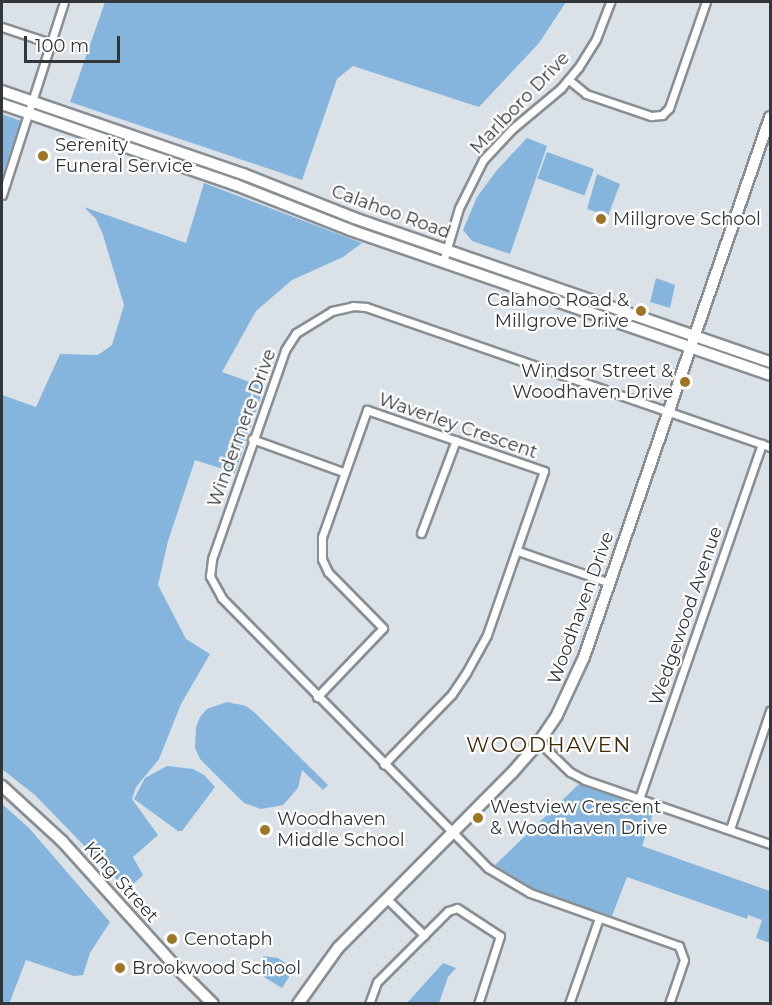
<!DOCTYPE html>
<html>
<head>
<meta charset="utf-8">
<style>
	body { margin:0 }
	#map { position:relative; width:772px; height:1005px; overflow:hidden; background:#dae1e7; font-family:Montserrat,sans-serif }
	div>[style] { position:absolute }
	.green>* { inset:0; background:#85b5dd; transform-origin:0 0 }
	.roads { filter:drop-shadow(2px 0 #888f94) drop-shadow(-2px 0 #888f94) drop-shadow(0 2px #888f94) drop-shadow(0 -2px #888f94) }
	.street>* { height:7px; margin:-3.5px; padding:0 3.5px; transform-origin:3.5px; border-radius:3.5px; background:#fff }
	.secondary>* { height:10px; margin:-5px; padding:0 5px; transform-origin:5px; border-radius:5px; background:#fff }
	.dots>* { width:16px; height:16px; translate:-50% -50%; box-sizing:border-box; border:3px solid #fff; border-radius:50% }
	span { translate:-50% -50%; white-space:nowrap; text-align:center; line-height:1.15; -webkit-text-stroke:4.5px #fff; paint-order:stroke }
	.street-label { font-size:18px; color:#333638 }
	.poi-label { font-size:18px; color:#333638 }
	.left { translate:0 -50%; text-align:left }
	.right { translate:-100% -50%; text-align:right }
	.quarter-label { font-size:21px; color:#412c05; letter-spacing:1.5px }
	.frame { position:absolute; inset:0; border:3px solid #333638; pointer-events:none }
	.scale { position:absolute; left:24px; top:36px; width:96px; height:27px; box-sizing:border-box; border:3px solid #333638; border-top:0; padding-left:8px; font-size:18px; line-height:21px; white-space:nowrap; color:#333638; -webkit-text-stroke:4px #fff; paint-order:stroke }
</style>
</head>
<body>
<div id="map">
	<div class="green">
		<i style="clip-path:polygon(105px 2px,566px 2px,539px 43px,479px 107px,353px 66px,337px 79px,302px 180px,70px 102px)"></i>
		<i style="clip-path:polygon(2px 114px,21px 121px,2px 176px)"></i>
		<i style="clip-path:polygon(527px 138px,547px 146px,510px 254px,472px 241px,463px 230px,477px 197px,497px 170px)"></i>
		<i style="left:547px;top:152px;width:50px;height:28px;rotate:20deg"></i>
		<i style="clip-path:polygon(597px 174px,620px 184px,608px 216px,587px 209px)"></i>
		<i style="clip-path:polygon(204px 183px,362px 243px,343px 257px,292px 280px,256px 311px,222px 372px,264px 387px,235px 473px,195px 460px,168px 541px,158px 585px,186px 639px,210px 654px,181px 704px,159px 759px,136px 787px,132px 799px,158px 835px,133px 857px,143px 875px,127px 890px,36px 796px,2px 769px,2px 395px,36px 407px,60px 354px,98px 355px,112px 345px,124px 305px,103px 235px,96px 219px,84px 207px,186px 243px)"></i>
		<i style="clip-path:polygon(656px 278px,675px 285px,670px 308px,650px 302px)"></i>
		<i style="clip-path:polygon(227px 702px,246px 706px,254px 712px,328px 785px,323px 790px,302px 770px,298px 788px,283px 805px,261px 809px,244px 803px,200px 759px,195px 748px,196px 727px,200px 717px,207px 709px)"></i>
		<i style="clip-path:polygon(167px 766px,193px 769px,204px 775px,215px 787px,182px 831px,178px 831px,134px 799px,145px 778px)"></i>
		<i style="clip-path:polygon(579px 784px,654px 811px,642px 846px,770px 891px,770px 943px,756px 938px,762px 920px,748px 915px,747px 919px,627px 877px,612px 916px,539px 892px,495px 865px)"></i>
		<i style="clip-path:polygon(2px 804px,29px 828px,110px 922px,90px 953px,83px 975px,74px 976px,26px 960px,9px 1004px,2px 1003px)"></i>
		<i style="clip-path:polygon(263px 956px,278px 958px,294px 969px,282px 988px,264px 977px)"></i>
		<i style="clip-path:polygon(443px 963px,456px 968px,448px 977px,439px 1003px,407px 1003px)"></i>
	</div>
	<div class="roads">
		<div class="street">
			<i style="left:2px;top:27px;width:51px;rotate:18.4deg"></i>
			<i style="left:569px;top:80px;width:22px;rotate:39deg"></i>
			<i style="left:586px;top:94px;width:69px;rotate:18.7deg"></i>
			<i style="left:651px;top:116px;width:11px;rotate:-5deg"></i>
			<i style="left:662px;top:115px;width:10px;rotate:-45deg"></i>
			<i style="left:669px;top:108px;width:112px;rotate:-70.8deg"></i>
			<i style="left:2px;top:195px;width:203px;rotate:-72.2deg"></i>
			<i style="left:443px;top:262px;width:56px;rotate:-73.5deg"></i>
			<i style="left:459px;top:208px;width:54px;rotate:-63.4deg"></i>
			<i style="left:483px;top:160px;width:42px;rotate:-46.9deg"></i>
			<i style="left:512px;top:129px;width:64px;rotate:-39.9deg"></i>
			<i style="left:561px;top:88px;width:26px;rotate:-50deg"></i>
			<i style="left:578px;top:68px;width:34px;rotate:-58deg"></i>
			<i style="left:596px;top:39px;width:40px;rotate:-69deg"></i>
			<i style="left:252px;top:439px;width:97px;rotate:19.9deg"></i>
			<i style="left:421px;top:533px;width:99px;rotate:-69.4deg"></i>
			<i style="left:518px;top:551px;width:97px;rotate:19.2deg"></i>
			<i style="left:317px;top:697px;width:95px;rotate:-46.3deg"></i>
			<i style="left:383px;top:628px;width:78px;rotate:-134.5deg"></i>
			<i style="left:328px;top:572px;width:14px;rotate:-115deg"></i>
			<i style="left:322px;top:559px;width:22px;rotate:-90deg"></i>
			<i style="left:322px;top:537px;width:135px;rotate:-70.5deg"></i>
			<i style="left:367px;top:410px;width:187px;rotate:19deg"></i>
			<i style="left:544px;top:471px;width:174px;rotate:109.2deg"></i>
			<i style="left:487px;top:635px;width:43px;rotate:118.9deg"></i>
			<i style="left:466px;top:673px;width:25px;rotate:124deg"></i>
			<i style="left:452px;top:694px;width:98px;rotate:134.2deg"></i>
			<i style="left:539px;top:742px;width:43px;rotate:44.1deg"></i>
			<i style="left:570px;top:772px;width:17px;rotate:28deg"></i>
			<i style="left:585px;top:780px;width:196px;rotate:19.1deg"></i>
			<i style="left:639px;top:799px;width:376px;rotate:-70.9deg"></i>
			<i style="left:730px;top:829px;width:125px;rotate:-71.3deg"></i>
			<i style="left:387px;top:899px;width:52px;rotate:44.2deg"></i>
			<i style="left:369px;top:1004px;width:23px;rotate:-70deg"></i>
			<i style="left:377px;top:982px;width:100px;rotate:-45deg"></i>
			<i style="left:448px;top:911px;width:9px;rotate:-18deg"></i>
			<i style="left:457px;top:908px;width:51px;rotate:33.1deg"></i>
			<i style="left:500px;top:936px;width:71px;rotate:107.9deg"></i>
			<i style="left:569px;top:1004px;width:91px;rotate:-70.8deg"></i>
			<i style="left:669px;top:1004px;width:46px;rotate:-71.2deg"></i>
			<i style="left:684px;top:960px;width:15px;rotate:-110deg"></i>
			<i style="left:679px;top:946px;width:158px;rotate:-160.4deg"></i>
			<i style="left:530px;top:893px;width:49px;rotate:-149.2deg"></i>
			<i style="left:488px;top:868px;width:379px;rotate:-134.6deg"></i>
			<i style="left:222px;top:598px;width:25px;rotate:-119deg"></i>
			<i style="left:210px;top:576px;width:17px;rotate:-83deg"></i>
			<i style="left:212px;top:559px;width:221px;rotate:-70.7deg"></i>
			<i style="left:285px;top:350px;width:20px;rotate:-57deg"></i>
			<i style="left:296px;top:333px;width:42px;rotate:-31.4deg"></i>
			<i style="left:332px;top:311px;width:22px;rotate:-13deg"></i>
			<i style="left:353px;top:306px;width:13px;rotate:4deg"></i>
			<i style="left:366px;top:307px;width:428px;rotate:19.1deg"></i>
		</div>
		<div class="secondary">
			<i style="left:2px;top:91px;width:255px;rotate:19deg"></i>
			<i style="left:243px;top:174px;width:119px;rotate:21.6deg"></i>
			<i style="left:354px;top:218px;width:440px;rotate:19.1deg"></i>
			<i style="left:2px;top:104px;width:248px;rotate:19.1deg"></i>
			<i style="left:236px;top:185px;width:123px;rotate:21.5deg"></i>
			<i style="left:350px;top:230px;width:444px;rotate:19deg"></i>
			<i style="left:2px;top:786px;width:81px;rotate:42.5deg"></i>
			<i style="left:62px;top:841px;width:167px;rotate:47.9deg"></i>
			<i style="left:174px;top:965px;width:55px;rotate:45deg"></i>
			<i style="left:298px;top:1004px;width:69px;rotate:-54.5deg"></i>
			<i style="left:338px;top:948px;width:247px;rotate:-45.2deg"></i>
			<i style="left:512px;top:773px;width:41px;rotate:-48.9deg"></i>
			<i style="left:539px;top:742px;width:32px;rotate:-56deg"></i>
			<i style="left:557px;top:715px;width:64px;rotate:-65deg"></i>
			<i style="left:584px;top:657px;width:571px;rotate:-70.99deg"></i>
		</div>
	</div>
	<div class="dots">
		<i style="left:43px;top:156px;background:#9f7424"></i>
		<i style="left:601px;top:219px;background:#9f7424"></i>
		<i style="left:641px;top:311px;background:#9f7424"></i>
		<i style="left:685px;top:382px;background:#9f7424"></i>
		<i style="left:478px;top:818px;background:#9f7424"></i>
		<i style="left:265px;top:830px;background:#9f7424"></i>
		<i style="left:172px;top:939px;background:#9f7424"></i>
		<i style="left:120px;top:968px;background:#9f7424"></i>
	</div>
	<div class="street-label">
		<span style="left:520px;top:103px;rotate:-46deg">Marlboro Drive</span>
		<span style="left:391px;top:212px;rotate:20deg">Calahoo Road</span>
		<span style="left:458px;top:426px;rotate:19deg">Waverley Crescent</span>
		<span style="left:242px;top:428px;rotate:-70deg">Windermere Drive</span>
		<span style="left:581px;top:608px;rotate:-70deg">Woodhaven Drive</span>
		<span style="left:686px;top:616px;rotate:-71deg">Wedgewood Avenue</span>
		<span style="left:121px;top:882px;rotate:48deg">King Street</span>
	</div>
	<div class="poi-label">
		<span class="left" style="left:55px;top:156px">Serenity<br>Funeral Service</span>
		<span class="left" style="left:613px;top:219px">Millgrove School</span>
		<span class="right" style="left:629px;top:311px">Calahoo Road &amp;<br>Millgrove Drive</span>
		<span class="right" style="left:673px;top:382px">Windsor Street &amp;<br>Woodhaven Drive</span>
		<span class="left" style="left:490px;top:818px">Westview Crescent<br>&amp; Woodhaven Drive</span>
		<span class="left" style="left:277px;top:830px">Woodhaven<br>Middle School</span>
		<span class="left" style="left:184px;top:939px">Cenotaph</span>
		<span class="left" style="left:132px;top:968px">Brookwood School</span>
	</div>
	<div class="quarter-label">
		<span style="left:549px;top:745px">WOODHAVEN</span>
	</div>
	<div class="frame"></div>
	<div class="scale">100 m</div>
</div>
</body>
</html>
